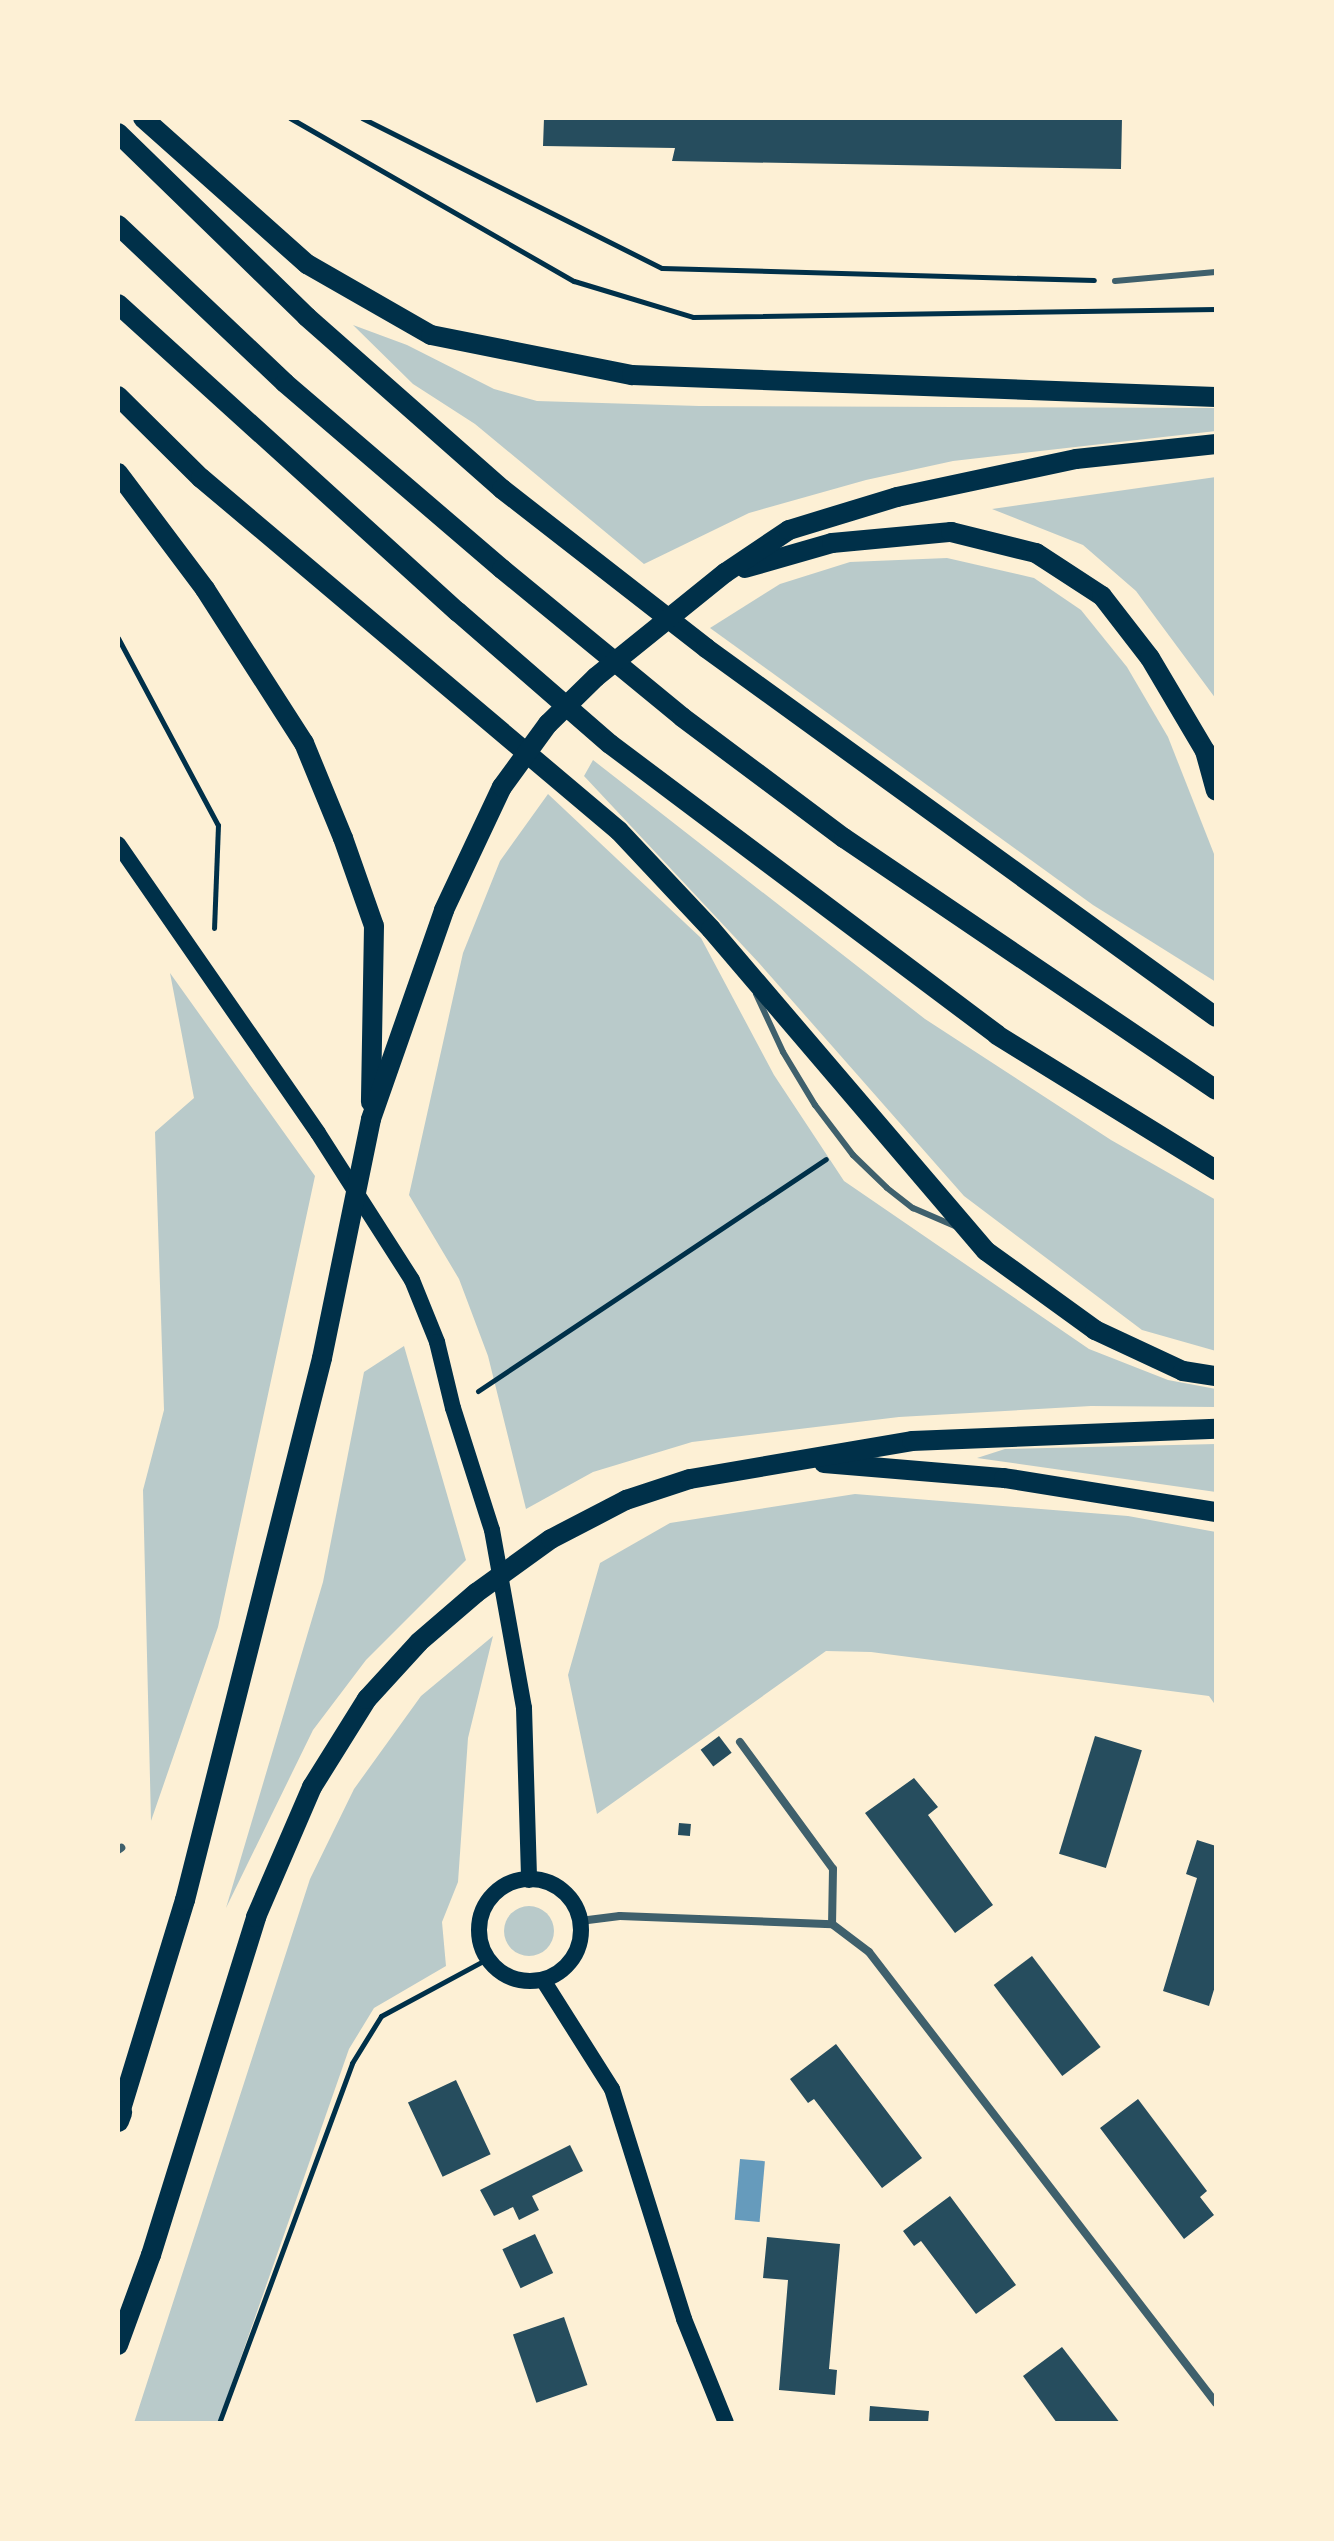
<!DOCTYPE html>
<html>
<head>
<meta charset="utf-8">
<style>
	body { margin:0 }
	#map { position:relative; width:1334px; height:2541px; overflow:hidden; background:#fdf0d5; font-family:Raleway,sans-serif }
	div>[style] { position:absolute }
	.green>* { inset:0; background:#b9caca }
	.round { border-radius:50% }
	.water>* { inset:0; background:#669bbc; transform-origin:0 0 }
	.building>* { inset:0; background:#264d5e; transform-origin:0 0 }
	.path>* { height:5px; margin:-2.5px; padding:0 2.5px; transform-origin:2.5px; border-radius:2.5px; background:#003049 }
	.service>* { height:6px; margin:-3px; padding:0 3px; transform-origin:3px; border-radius:3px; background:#3f606c }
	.minor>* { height:8px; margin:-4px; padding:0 4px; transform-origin:4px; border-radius:4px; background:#3f606c }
	.secondary>* { height:16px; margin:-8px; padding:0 8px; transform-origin:8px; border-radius:8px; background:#003049 }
	.secondary>.ring { margin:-8px; padding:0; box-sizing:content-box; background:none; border:16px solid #003049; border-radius:50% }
	.primary>* { height:20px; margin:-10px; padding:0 10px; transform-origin:10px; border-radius:10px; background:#003049 }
	.trunk>* { height:22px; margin:-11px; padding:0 11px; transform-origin:11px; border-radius:11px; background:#003049 }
	span { translate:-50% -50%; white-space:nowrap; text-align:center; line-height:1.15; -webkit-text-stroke:8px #fdf0d5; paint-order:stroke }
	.frame { position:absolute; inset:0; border:120px solid #fdf0d5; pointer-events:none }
</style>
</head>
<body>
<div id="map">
	<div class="green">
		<i style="clip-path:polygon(353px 325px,407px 345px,494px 389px,537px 401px,699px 406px,1216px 408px,1216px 431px,953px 461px,866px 480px,749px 513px,644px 564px,475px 424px,413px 384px)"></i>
		<i style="clip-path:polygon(1216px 477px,1216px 699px,1136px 591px,1083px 545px,992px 509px)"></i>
		<i style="clip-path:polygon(947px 558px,1034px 578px,1081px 610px,1127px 667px,1168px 737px,1216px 859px,1216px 982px,1093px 905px,710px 628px,780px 584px,850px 562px)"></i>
		<i style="clip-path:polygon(593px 760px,925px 1019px,1111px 1140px,1216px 1200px,1216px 1351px,1142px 1330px,964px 1196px,759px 963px,584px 776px)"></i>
		<i style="clip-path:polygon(548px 794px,701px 938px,774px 1075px,844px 1181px,1089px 1349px,1168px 1380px,1216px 1389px,1216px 1407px,1091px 1406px,899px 1417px,692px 1442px,593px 1472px,526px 1509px,488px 1356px,459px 1279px,409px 1195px,463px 953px,500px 861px)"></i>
		<i style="clip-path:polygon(170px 973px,315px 1176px,218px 1627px,151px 1821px,143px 1490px,164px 1410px,155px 1132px,194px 1098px)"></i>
		<i style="clip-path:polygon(404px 1346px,466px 1560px,366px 1660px,313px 1730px,226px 1908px,323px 1582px,364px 1372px)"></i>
		<i style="clip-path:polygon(1216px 1444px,1216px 1492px,977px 1458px,1005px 1449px)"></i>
		<i style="clip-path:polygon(855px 1494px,1128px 1516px,1216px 1532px,1216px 1706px,1209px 1696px,871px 1652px,826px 1651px,597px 1814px,568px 1675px,600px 1563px,670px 1523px)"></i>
		<i style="clip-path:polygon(493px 1636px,468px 1738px,458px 1882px,442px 1922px,446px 1966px,374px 2008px,349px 2049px,218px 2423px,134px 2423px,310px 1879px,354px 1789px,421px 1696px)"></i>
		<i class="round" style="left:504px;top:1906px;width:50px;height:50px"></i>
	</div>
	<div class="water">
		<i style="left:740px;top:2159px;width:25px;height:61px;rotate:5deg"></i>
	</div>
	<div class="building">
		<i style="clip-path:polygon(544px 118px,1122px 118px,1121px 169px,672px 161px,675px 148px,543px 146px)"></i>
		<i style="left:719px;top:1736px;width:21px;height:23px;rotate:53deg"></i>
		<i style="left:1095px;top:1736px;width:49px;height:123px;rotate:17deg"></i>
		<i style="clip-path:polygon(914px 1778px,938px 1807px,928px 1815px,993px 1905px,955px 1933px,865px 1813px)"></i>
		<i style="left:679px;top:1823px;width:12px;height:12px;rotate:5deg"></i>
		<i style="clip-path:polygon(1197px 1840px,1216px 1846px,1216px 1983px,1209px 2006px,1163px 1991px,1197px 1878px,1186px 1874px)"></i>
		<i style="left:1032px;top:1956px;width:114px;height:48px;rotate:53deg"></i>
		<i style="clip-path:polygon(836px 2044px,922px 2158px,882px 2188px,814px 2099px,808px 2103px,790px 2079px)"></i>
		<i style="left:456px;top:2080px;width:82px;height:53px;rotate:65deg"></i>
		<i style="clip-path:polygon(1138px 2099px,1207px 2191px,1200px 2197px,1214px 2215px,1184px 2239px,1100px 2128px)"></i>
		<i style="clip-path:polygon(570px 2145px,583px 2171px,532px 2196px,539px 2210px,519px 2220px,513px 2207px,494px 2216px,480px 2190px)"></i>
		<i style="clip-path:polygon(950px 2196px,1016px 2285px,976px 2314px,921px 2241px,914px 2246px,903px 2231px)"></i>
		<i style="left:535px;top:2234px;width:43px;height:36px;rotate:65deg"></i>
		<i style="clip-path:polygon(767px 2237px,840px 2244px,829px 2369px,837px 2370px,835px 2395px,779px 2390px,788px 2280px,763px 2278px)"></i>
		<i style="left:564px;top:2317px;width:72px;height:54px;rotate:71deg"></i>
		<i style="clip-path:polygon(1062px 2347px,1120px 2423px,1057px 2423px,1023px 2376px)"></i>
		<i style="clip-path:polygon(870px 2406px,929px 2411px,928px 2423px,869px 2423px)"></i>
	</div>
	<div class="path">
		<i style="left:290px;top:118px;width:327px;rotate:29.9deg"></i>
		<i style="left:574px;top:281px;width:124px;rotate:16.8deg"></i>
		<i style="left:693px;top:317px;width:523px;rotate:-0.88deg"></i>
		<i style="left:362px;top:118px;width:335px;rotate:26.6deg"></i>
		<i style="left:662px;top:268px;width:432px;rotate:1.6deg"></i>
		<i style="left:118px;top:638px;width:212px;rotate:61.9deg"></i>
		<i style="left:218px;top:825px;width:103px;rotate:92.2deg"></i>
		<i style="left:478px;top:1391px;width:418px;rotate:-33.7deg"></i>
		<i style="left:219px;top:2423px;width:384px;rotate:-69.7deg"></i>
		<i style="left:352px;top:2063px;width:55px;rotate:-58.3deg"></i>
		<i style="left:381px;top:2016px;width:120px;rotate:-28.3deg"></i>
	</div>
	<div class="service">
		<i style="left:1115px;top:281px;width:101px;rotate:-5.1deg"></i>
		<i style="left:756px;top:994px;width:64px;rotate:65deg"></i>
		<i style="left:783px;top:1052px;width:62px;rotate:58.9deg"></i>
		<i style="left:815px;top:1105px;width:63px;rotate:52.8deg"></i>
		<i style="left:853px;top:1155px;width:47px;rotate:44.1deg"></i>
		<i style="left:887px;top:1188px;width:33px;rotate:38deg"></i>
		<i style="left:913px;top:1208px;width:48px;rotate:23.4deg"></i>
	</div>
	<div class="minor">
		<i style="left:740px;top:1742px;width:157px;rotate:53.8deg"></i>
		<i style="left:833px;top:1869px;width:55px;rotate:91deg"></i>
		<i style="left:118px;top:1850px;width:4px;rotate:-34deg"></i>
		<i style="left:580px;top:1921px;width:40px;rotate:-7.1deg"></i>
		<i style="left:620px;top:1916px;width:212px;rotate:2.2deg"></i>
		<i style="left:832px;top:1924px;width:46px;rotate:37.1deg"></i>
		<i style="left:869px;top:1952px;width:569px;rotate:52.43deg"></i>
	</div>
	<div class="secondary">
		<i style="left:118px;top:844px;width:351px;rotate:55.3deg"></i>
		<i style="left:318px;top:1133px;width:174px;rotate:57.4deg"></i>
		<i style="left:412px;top:1280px;width:67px;rotate:68deg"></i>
		<i style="left:437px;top:1342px;width:68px;rotate:76.4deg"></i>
		<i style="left:453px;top:1408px;width:128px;rotate:72.3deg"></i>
		<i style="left:492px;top:1530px;width:181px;rotate:79.8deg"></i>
		<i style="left:524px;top:1708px;width:172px;rotate:88.3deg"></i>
		<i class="ring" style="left:479px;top:1879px;width:86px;height:86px"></i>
		<i style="left:543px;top:1980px;width:129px;rotate:57.7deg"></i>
		<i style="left:612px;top:2089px;width:241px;rotate:72.6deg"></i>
		<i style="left:684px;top:2319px;width:112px;rotate:68deg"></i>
	</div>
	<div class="primary">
		<i style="left:143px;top:118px;width:220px;rotate:41.7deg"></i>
		<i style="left:307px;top:264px;width:143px;rotate:29.8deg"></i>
		<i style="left:431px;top:335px;width:205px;rotate:11.3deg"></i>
		<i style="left:632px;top:375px;width:584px;rotate:2.16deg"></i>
		<i style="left:118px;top:133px;width:264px;rotate:44.2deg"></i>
		<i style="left:307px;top:317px;width:260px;rotate:41.4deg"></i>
		<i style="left:502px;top:489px;width:259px;rotate:37.9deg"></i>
		<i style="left:706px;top:648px;width:629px;rotate:35.89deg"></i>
		<i style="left:118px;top:225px;width:230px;rotate:43.4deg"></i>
		<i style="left:285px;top:383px;width:286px;rotate:40.6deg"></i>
		<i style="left:502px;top:569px;width:233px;rotate:39.4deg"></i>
		<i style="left:682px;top:717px;width:202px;rotate:36.8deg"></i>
		<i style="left:844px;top:838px;width:449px;rotate:34.1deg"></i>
		<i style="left:118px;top:304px;width:459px;rotate:42.2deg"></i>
		<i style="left:458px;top:612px;width:201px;rotate:41deg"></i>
		<i style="left:610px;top:744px;width:484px;rotate:36.9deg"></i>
		<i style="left:997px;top:1035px;width:257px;rotate:31.7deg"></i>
		<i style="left:118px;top:396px;width:117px;rotate:44.7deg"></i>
		<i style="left:201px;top:478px;width:547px;rotate:40.18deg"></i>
		<i style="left:619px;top:831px;width:134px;rotate:46.8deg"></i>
		<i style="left:711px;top:929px;width:423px;rotate:49.5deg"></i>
		<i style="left:986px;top:1251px;width:135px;rotate:35.9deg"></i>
		<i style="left:1095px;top:1330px;width:97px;rotate:25deg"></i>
		<i style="left:1183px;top:1371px;width:33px;rotate:9deg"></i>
		<i style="left:118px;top:473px;width:145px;rotate:53.1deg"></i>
		<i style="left:205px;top:589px;width:183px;rotate:57.3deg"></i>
		<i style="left:304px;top:743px;width:103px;rotate:67.7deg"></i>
		<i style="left:343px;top:838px;width:93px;rotate:70.6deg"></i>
		<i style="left:374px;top:926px;width:176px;rotate:91deg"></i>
		<i style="left:745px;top:568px;width:91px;rotate:-16deg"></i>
		<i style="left:832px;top:543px;width:120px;rotate:-5.3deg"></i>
		<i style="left:951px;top:532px;width:88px;rotate:13.9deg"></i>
		<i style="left:1036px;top:553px;width:79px;rotate:33.1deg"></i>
		<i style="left:1102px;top:596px;width:78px;rotate:52.3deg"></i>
		<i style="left:1150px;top:658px;width:108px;rotate:59.4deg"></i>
		<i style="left:1205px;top:751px;width:41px;rotate:74.6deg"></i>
		<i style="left:824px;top:1463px;width:181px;rotate:4.8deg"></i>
		<i style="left:1004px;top:1478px;width:215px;rotate:9.1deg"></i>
		<i style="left:118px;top:2119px;width:229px;rotate:-73deg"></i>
		<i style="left:185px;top:1900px;width:559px;rotate:-75.81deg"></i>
		<i style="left:322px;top:1358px;width:244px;rotate:-78.4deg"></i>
		<i style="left:371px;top:1119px;width:221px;rotate:-70.7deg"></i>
		<i style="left:444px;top:910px;width:136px;rotate:-64.8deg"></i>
		<i style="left:502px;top:787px;width:78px;rotate:-53.9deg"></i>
		<i style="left:548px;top:724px;width:67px;rotate:-44.4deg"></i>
		<i style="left:596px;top:677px;width:166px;rotate:-38.9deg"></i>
		<i style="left:725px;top:573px;width:77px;rotate:-33.9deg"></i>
		<i style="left:789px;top:530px;width:113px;rotate:-17deg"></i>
		<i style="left:897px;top:497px;width:183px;rotate:-12deg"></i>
		<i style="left:1076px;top:459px;width:141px;rotate:-6.1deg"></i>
		<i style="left:118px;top:2345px;width:96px;rotate:-69.9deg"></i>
		<i style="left:151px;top:2255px;width:354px;rotate:-72.7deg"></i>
		<i style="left:256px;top:1917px;width:142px;rotate:-66.7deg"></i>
		<i style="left:312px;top:1787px;width:104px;rotate:-58deg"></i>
		<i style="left:367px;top:1699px;width:77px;rotate:-47.6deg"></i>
		<i style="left:419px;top:1642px;width:75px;rotate:-40.7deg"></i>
		<i style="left:476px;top:1593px;width:92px;rotate:-35.8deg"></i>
		<i style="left:551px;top:1539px;width:85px;rotate:-27.5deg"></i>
		<i style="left:626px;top:1500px;width:67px;rotate:-18.2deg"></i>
		<i style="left:690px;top:1479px;width:225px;rotate:-9.7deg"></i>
		<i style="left:912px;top:1441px;width:304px;rotate:-2.3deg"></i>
	</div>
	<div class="trunk">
		<i style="left:118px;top:2121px;width:9px;rotate:-69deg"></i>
	</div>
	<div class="frame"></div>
</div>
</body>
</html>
